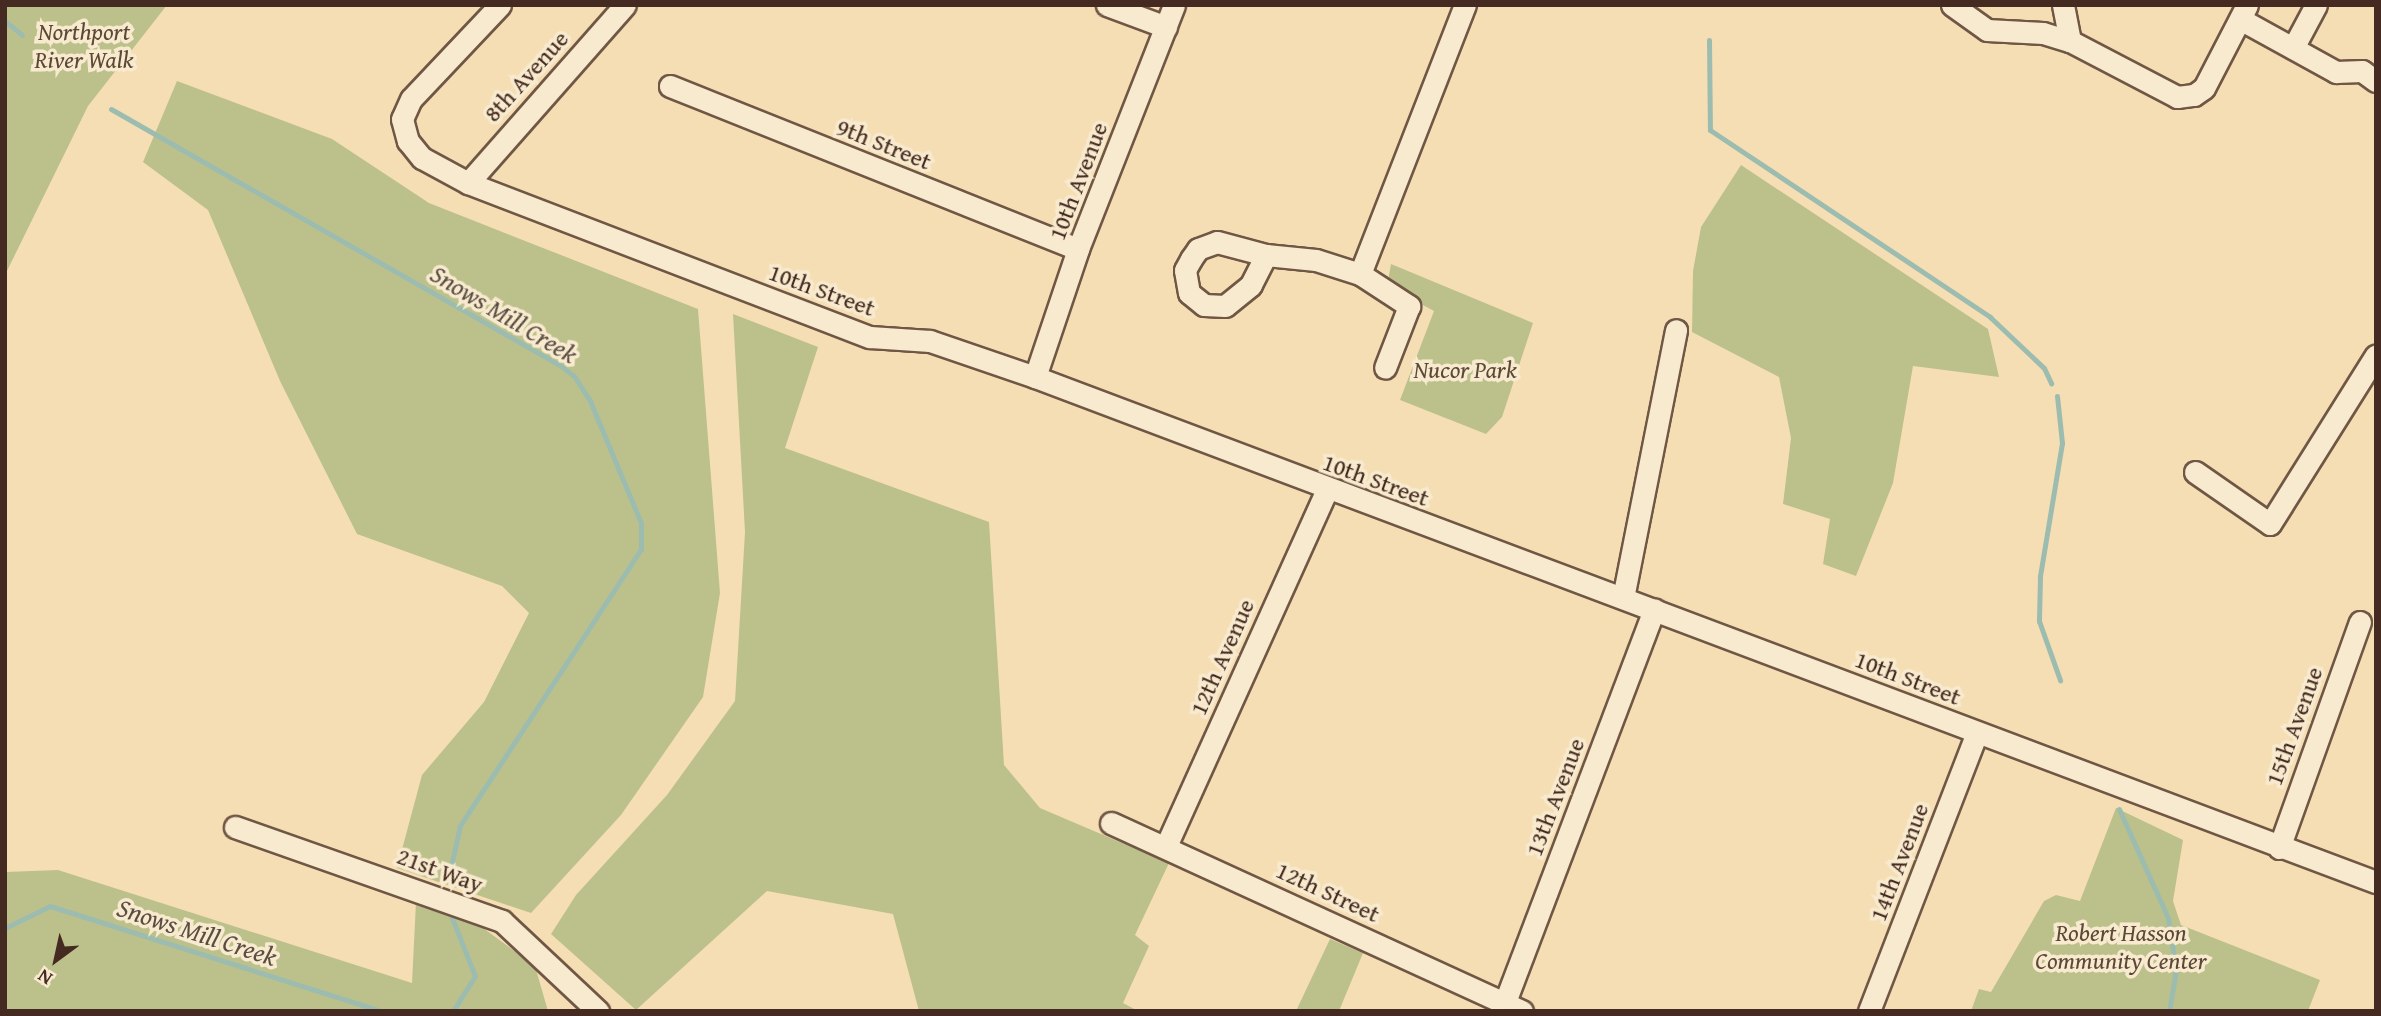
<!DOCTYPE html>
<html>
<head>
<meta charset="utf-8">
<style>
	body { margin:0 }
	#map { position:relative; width:2381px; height:1016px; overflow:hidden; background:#f5deb4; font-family:"Gentium Book Plus",serif }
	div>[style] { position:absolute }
	.green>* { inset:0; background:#bcc18c }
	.stream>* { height:5px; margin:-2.5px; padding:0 2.5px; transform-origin:2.5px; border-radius:2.5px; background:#9cbcb0 }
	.roads { filter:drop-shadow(2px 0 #705745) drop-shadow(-2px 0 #705745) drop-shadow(0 2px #705745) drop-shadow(0 -2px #705745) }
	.minor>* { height:21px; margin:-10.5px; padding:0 10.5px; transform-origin:10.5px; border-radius:10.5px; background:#f8eace }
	span { translate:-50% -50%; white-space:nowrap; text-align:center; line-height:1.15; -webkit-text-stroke:7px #f8eace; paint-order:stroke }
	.park-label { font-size:24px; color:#5c4836; font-style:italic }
	.street-label { font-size:24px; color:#442a20 }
	.water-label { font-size:26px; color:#5a4e44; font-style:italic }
	.frame { position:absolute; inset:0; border:7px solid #442a20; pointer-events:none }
	.north { position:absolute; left:21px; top:925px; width:70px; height:70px; -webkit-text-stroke:5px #f8eace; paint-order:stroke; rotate:213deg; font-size:19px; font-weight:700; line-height:28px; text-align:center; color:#442a20 }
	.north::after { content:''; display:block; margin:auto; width:24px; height:32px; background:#442a20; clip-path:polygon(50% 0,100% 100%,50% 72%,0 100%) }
</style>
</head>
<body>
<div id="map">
	<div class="green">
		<i style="clip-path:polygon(5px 5px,167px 5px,88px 106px,5px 275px)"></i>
		<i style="clip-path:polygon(177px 81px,332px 139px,429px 203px,698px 309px,720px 593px,703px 697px,621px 815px,531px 913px,397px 868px,422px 775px,484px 702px,529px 613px,502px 586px,357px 534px,280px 381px,208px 210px,143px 162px)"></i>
		<i style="clip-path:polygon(1741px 165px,1988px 329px,1999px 377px,1913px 366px,1893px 483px,1856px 576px,1823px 564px,1830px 519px,1783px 504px,1791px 438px,1779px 377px,1692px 332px,1693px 271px,1701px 227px)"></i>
		<i style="clip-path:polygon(1391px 264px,1533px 323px,1502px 417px,1486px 434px,1400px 400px,1434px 311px,1387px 286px)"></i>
		<i style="clip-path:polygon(733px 314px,818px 347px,785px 448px,989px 522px,1004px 765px,1040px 808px,1169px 863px,1135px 935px,1149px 946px,1123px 1003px,1138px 1011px,919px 1011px,893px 914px,767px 891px,636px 1010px,551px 934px,576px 895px,667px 795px,735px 701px,745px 532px)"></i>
		<i style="clip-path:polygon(2116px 808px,2183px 840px,2173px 901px,2181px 925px,2320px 980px,2308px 1011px,1971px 1011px,1979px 989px,1991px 992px,2044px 901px,2056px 895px,2080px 901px)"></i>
		<i style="clip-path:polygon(58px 870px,412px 983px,416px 902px,479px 925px,535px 966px,548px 1011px,5px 1011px,5px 872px)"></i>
		<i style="clip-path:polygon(1330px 939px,1363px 953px,1339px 1011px,1296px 1011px)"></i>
	</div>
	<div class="stream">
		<i style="left:5px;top:21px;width:22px;rotate:39deg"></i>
		<i style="left:1709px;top:40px;width:90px;rotate:89.4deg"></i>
		<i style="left:1710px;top:130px;width:337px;rotate:33.7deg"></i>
		<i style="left:1990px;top:317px;width:74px;rotate:43.4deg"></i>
		<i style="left:2044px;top:368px;width:17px;rotate:65deg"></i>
		<i style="left:111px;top:109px;width:518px;rotate:29.73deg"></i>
		<i style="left:561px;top:366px;width:16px;rotate:38deg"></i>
		<i style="left:574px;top:376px;width:30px;rotate:57deg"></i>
		<i style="left:590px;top:401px;width:132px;rotate:67.3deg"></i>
		<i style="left:641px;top:523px;width:26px;rotate:90deg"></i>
		<i style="left:641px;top:549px;width:331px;rotate:123.2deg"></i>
		<i style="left:460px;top:826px;width:41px;rotate:102.7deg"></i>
		<i style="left:2057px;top:396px;width:47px;rotate:83.9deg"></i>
		<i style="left:2062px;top:443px;width:135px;rotate:99.4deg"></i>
		<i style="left:2040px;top:576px;width:45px;rotate:91.3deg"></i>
		<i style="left:2039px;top:621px;width:63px;rotate:70.4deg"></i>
		<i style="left:2119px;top:809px;width:120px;rotate:65.8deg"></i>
		<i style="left:2168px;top:918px;width:53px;rotate:81.3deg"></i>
		<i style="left:2176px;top:970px;width:42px;rotate:99.7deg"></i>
		<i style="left:452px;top:918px;width:62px;rotate:68.4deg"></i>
		<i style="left:475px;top:976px;width:41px;rotate:122.2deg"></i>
		<i style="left:5px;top:928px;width:50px;rotate:-26.1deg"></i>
		<i style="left:50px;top:906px;width:347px;rotate:17.6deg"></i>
	</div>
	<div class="roads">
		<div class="minor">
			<i style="left:500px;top:5px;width:129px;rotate:133.4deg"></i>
			<i style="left:411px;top:99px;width:22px;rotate:114deg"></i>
			<i style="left:402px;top:119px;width:23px;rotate:75deg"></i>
			<i style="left:408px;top:141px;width:22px;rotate:51deg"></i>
			<i style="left:422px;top:158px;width:52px;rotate:28.5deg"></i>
			<i style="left:468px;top:183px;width:430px;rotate:21deg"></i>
			<i style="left:870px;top:337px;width:60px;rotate:3.8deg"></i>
			<i style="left:930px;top:341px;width:111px;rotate:18.9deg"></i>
			<i style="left:1035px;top:377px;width:1433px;rotate:20.64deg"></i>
			<i style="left:1107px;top:5px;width:63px;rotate:20.4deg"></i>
			<i style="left:1952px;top:5px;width:43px;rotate:35.5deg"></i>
			<i style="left:1987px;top:30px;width:56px;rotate:3.1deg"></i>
			<i style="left:2043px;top:33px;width:28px;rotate:17deg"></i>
			<i style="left:2070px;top:41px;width:121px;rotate:27.6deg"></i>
			<i style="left:2177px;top:97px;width:17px;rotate:-7deg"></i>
			<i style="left:2194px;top:95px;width:12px;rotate:-35deg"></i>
			<i style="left:2204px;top:88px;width:93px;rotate:-62.6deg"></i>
			<i style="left:2063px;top:5px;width:37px;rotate:79deg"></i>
			<i style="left:2240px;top:19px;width:110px;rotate:28.9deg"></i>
			<i style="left:2336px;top:72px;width:26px;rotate:-2deg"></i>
			<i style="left:2362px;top:71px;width:17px;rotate:36deg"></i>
			<i style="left:2293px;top:48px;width:49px;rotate:-61.9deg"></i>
			<i style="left:670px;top:86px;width:439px;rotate:21.8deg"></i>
			<i style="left:468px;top:183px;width:237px;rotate:-48.6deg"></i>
			<i style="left:1266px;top:255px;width:34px;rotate:117deg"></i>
			<i style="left:1251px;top:285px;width:33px;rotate:141deg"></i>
			<i style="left:1225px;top:306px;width:21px;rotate:-177deg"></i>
			<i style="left:1204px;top:305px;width:19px;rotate:-141deg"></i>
			<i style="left:1189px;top:293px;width:23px;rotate:-100deg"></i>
			<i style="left:1185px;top:270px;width:13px;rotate:-61deg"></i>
			<i style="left:1191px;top:259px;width:12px;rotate:-55deg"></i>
			<i style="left:1198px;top:249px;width:20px;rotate:-20deg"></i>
			<i style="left:1217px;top:242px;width:51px;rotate:14.9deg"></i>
			<i style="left:1266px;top:255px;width:50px;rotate:5.7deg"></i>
			<i style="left:1316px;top:260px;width:46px;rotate:17.7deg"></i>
			<i style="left:1360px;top:274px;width:289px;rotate:-68.7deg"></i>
			<i style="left:1360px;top:274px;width:59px;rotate:33.1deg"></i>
			<i style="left:1409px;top:306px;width:66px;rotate:111.2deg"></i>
			<i style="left:1035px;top:377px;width:135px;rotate:-71.4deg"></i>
			<i style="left:1078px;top:249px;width:262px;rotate:-68.5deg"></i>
			<i style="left:2195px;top:472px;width:91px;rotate:34.7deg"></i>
			<i style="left:2270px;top:524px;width:199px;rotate:-57.9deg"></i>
			<i style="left:1623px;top:598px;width:273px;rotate:-78.8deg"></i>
			<i style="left:1111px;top:823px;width:452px;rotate:24.6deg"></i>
			<i style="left:235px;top:827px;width:283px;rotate:19.4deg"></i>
			<i style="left:502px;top:921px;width:132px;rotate:43.2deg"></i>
			<i style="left:1166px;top:846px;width:391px;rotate:-65.7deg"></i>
			<i style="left:2279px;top:848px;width:240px;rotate:-70.3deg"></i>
			<i style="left:1505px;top:1002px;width:420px;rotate:-69.2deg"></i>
			<i style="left:1869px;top:1011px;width:298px;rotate:-68.8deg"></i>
		</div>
	</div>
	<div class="park-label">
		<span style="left:84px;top:46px">Northport<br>River Walk</span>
		<span style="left:1465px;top:370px">Nucor Park</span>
		<span style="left:2121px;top:947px">Robert Hasson<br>Community Center</span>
	</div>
	<div class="street-label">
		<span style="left:526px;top:76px;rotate:-48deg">8th Avenue</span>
		<span style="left:884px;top:144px;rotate:22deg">9th Street</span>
		<span style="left:1078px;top:181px;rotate:-69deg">10th Avenue</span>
		<span style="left:822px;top:290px;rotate:20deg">10th Street</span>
		<span style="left:1376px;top:480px;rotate:20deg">10th Street</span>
		<span style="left:1222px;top:657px;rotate:-66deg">12th Avenue</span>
		<span style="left:1908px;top:678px;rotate:21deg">10th Street</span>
		<span style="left:2294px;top:726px;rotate:-70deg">15th Avenue</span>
		<span style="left:1555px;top:797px;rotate:-69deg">13th Avenue</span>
		<span style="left:1899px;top:862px;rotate:-69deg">14th Avenue</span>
		<span style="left:440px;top:870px;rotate:20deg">21st Way</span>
		<span style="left:1328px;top:892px;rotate:25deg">12th Street</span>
	</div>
	<div class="water-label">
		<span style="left:504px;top:314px;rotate:31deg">Snows Mill Creek</span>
		<span style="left:197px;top:932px;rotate:18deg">Snows Mill Creek</span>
	</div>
	<div class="frame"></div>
	<div class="north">N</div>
</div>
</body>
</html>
